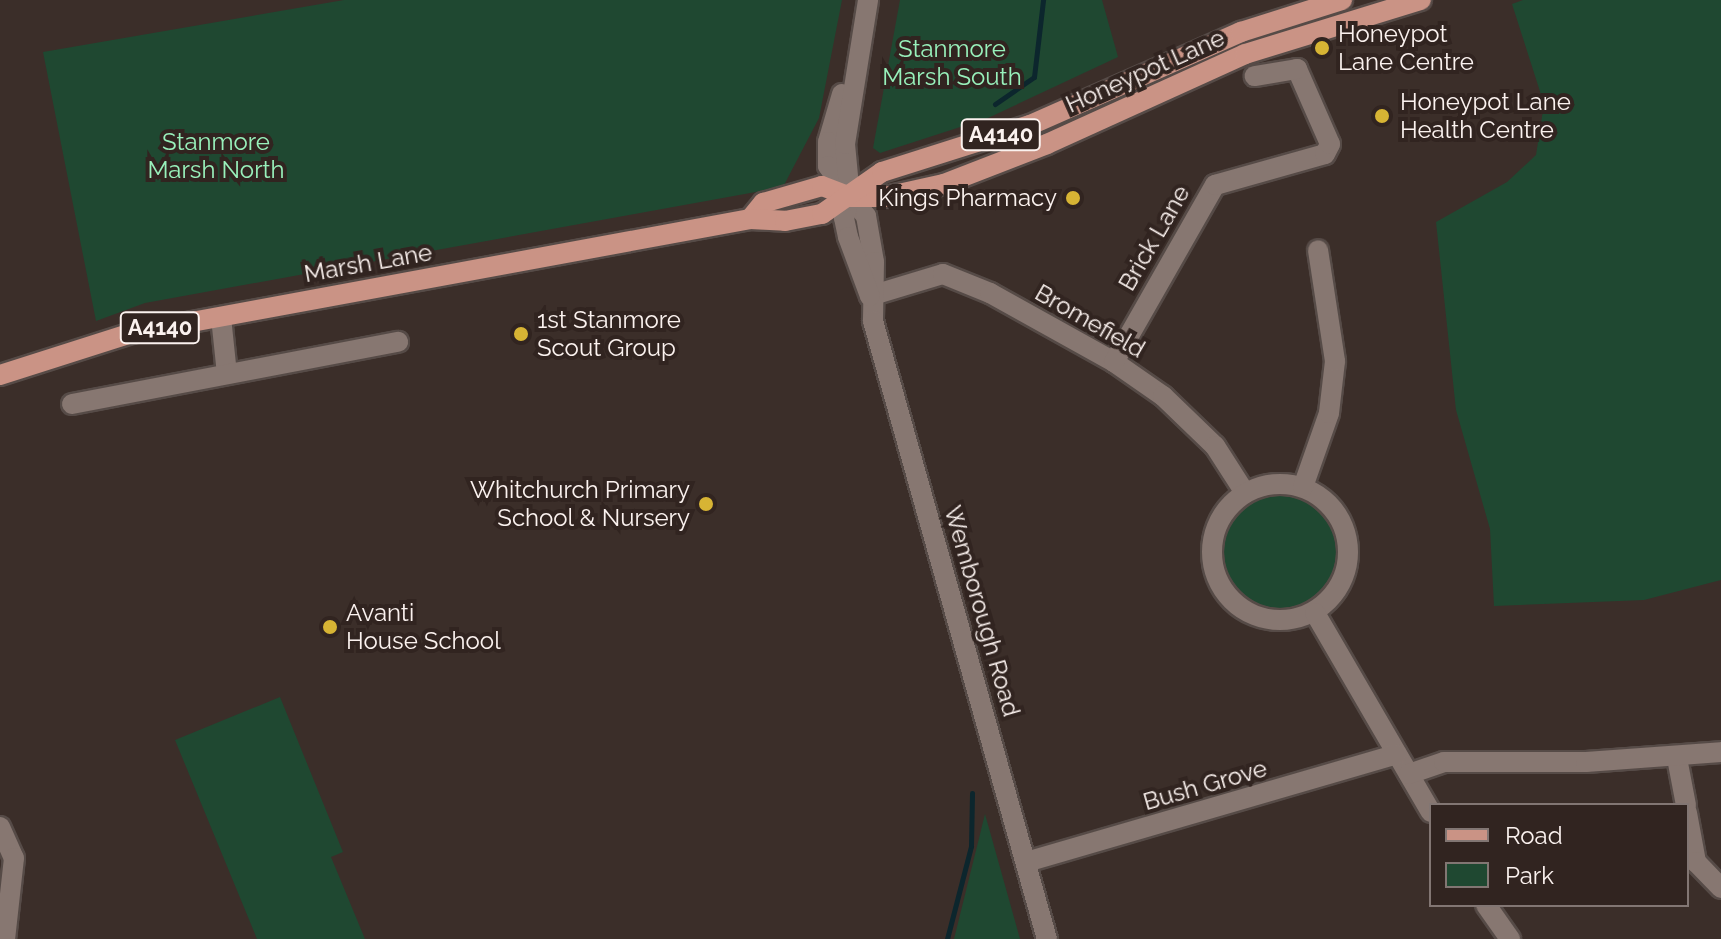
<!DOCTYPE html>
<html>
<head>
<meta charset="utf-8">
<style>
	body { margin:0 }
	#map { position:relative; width:1721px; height:939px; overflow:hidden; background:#3b2e29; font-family:Raleway,sans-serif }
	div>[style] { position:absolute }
	.green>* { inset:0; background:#1f4831 }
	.round { border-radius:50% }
	.stream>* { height:5px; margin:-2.5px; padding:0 2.5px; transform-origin:2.5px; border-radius:2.5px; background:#0c262d }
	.roads { filter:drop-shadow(2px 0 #564b47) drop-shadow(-2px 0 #564b47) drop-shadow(0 2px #564b47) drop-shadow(0 -2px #564b47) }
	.minor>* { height:20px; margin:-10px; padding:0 10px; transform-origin:10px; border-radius:10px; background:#877771 }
	.minor>.ring { margin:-10px; padding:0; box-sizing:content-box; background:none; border:20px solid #877771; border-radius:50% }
	.tertiary>* { height:20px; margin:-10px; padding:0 10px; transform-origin:10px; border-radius:10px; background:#877771 }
	.secondary>* { height:20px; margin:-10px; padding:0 10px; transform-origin:10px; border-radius:10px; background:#877771 }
	.primary>* { height:20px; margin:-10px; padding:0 10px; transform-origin:10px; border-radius:10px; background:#ca9385 }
	.dots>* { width:22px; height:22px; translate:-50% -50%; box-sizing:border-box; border:4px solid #312420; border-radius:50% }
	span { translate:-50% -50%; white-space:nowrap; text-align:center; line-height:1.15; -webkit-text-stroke:8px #312420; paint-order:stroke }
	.shield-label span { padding:2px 6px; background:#312420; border:2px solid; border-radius:6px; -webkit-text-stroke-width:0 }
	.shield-label { font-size:22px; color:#fbf2ef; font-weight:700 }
	.poi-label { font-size:24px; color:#fbf2ef }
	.left { translate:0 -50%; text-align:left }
	.right { translate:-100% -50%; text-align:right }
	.park-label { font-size:24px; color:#98f1bb }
	.street-label { font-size:24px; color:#fbf2ef }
	.legend { position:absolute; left:1429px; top:803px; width:260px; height:104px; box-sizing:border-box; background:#312420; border:2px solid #827673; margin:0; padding:10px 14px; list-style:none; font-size:24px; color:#fbf2ef }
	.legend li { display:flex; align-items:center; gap:16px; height:40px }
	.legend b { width:40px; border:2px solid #827673 }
</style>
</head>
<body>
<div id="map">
	<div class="green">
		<i style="clip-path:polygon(344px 0,842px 0,819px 118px,783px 187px,145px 303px,96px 321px,43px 52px)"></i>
		<i style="clip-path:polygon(900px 0,1102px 0,1118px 57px,988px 118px,880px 153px,873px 148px)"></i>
		<i style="clip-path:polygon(1523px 0,1721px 0,1721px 580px,1644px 600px,1494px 606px,1490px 529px,1456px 410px,1436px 222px,1507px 182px,1536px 155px,1544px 104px,1512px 4px)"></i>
		<i class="round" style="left:1218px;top:490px;width:122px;height:122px"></i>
		<i style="clip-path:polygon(280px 697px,343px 852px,331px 857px,365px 939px,257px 939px,175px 740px)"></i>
		<i style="clip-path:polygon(985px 814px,1020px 939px,954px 939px)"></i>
	</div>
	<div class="stream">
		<i style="left:995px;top:104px;width:47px;rotate:-34.7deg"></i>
		<i style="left:1034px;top:77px;width:78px;rotate:-83.3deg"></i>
		<i style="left:947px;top:939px;width:96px;rotate:-75.5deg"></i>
		<i style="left:971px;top:846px;width:53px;rotate:-88.9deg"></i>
	</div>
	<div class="roads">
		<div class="minor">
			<i style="left:870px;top:296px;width:76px;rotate:-16.8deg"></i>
			<i style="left:943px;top:274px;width:51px;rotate:22deg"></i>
			<i style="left:990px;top:293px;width:142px;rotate:29.1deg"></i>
			<i style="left:1114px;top:362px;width:60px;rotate:34.8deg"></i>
			<i style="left:1163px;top:396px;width:72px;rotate:43.9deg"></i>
			<i style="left:1215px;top:446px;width:56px;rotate:57.4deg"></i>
			<i style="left:221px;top:317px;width:57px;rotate:84deg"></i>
			<i style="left:1114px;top:362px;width:204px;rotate:-60.3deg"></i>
			<i style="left:1215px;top:185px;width:114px;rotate:-15.7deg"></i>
			<i style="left:1325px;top:154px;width:11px;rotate:-63deg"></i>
			<i style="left:1330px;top:144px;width:82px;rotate:-113.7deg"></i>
			<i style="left:1297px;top:69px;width:43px;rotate:170.5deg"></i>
			<i style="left:72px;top:404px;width:332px;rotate:-10.8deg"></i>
			<i class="ring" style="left:1212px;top:484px;width:116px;height:116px"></i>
			<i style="left:1303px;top:487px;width:78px;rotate:-70.6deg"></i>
			<i style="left:1329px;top:413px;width:52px;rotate:-83.4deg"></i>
			<i style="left:1335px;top:361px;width:112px;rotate:-98.7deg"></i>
			<i style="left:1315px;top:613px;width:230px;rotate:59.8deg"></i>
			<i style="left:1677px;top:758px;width:48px;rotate:79.2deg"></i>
			<i style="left:1409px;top:774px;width:37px;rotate:-19deg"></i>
			<i style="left:1444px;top:762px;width:142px"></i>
			<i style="left:1586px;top:762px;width:135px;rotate:-4.2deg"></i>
			<i style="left:1687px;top:813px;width:50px;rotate:79.6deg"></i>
			<i style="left:1696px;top:862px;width:36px;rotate:46deg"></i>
			<i style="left:0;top:827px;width:34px;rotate:66deg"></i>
			<i style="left:14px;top:858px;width:81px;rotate:96.3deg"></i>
			<i style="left:1026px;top:862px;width:386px;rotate:-16.2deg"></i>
			<i style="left:1486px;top:905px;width:42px;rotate:54.8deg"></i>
		</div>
		<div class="tertiary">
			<i style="left:850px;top:197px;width:25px;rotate:50deg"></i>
			<i style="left:866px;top:216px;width:47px;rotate:80.1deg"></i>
			<i style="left:874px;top:262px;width:59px;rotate:91deg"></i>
			<i style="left:873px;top:321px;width:642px;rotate:74.28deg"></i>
			<i style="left:850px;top:197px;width:22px;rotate:106deg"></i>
			<i style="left:844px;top:218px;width:19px;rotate:78deg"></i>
			<i style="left:848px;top:237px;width:63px;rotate:69.6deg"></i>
		</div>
		<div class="secondary">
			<i style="left:842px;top:94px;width:50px;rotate:106.3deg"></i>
			<i style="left:828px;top:142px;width:24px;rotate:90deg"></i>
			<i style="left:828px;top:166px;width:34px;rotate:56deg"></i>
			<i style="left:850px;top:197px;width:53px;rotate:-95.4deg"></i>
			<i style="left:845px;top:144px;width:146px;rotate:-80.9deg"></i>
		</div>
		<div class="primary">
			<i style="left:750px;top:219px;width:21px;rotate:-51deg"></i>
			<i style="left:763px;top:203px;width:61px;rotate:-16.1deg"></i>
			<i style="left:822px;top:186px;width:30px;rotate:21deg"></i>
			<i style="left:850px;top:197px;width:35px"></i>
			<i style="left:885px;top:197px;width:60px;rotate:-12.4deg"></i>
			<i style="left:944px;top:184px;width:110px;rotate:-21.2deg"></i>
			<i style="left:1047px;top:144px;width:217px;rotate:-24.4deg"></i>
			<i style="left:1245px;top:54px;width:184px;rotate:-17.1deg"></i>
			<i style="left:0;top:375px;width:139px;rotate:-17.7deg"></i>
			<i style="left:132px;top:333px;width:628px;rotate:-10.45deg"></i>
			<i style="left:750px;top:219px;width:35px;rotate:3deg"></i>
			<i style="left:785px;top:221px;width:38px;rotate:-11deg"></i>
			<i style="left:822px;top:214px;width:73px;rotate:-35deg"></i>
			<i style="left:882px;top:172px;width:155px;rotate:-17.6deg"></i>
			<i style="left:1030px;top:125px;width:231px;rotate:-23.8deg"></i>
			<i style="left:1241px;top:32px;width:106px;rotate:-17.6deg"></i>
		</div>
	</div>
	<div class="dots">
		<i style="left:1322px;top:48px;background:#d7b434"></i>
		<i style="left:1382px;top:116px;background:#d7b434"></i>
		<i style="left:1073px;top:198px;background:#d7b434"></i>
		<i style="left:521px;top:334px;background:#d7b434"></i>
		<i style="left:706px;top:504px;background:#d7b434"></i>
		<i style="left:330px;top:627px;background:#d7b434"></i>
	</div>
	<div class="shield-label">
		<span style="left:1001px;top:135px">A4140</span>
		<span style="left:160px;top:328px">A4140</span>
	</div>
	<div class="poi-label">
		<span class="left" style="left:1338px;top:48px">Honeypot<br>Lane Centre</span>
		<span class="left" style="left:1400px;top:116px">Honeypot Lane<br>Health Centre</span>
		<span class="right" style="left:1057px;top:198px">Kings Pharmacy</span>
		<span class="left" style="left:537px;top:334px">1st Stanmore<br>Scout Group</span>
		<span class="right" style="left:690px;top:504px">Whitchurch Primary<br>School &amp; Nursery</span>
		<span class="left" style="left:346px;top:627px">Avanti<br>House School</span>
	</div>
	<div class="park-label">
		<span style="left:952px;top:63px">Stanmore<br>Marsh South</span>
		<span style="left:216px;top:156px">Stanmore<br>Marsh North</span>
	</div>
	<div class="street-label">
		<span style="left:1145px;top:71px;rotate:-24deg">Honeypot Lane</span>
		<span style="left:1154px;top:238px;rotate:-60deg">Brick Lane</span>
		<span style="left:368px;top:263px;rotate:-10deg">Marsh Lane</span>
		<span style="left:1090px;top:321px;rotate:30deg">Bromefield</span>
		<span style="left:982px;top:611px;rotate:74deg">Wemborough Road</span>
		<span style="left:1205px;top:785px;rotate:-16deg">Bush Grove</span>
	</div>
	<ul class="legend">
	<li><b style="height:10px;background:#ca9385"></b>Road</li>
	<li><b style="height:22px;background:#1f4831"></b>Park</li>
	</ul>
</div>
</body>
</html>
